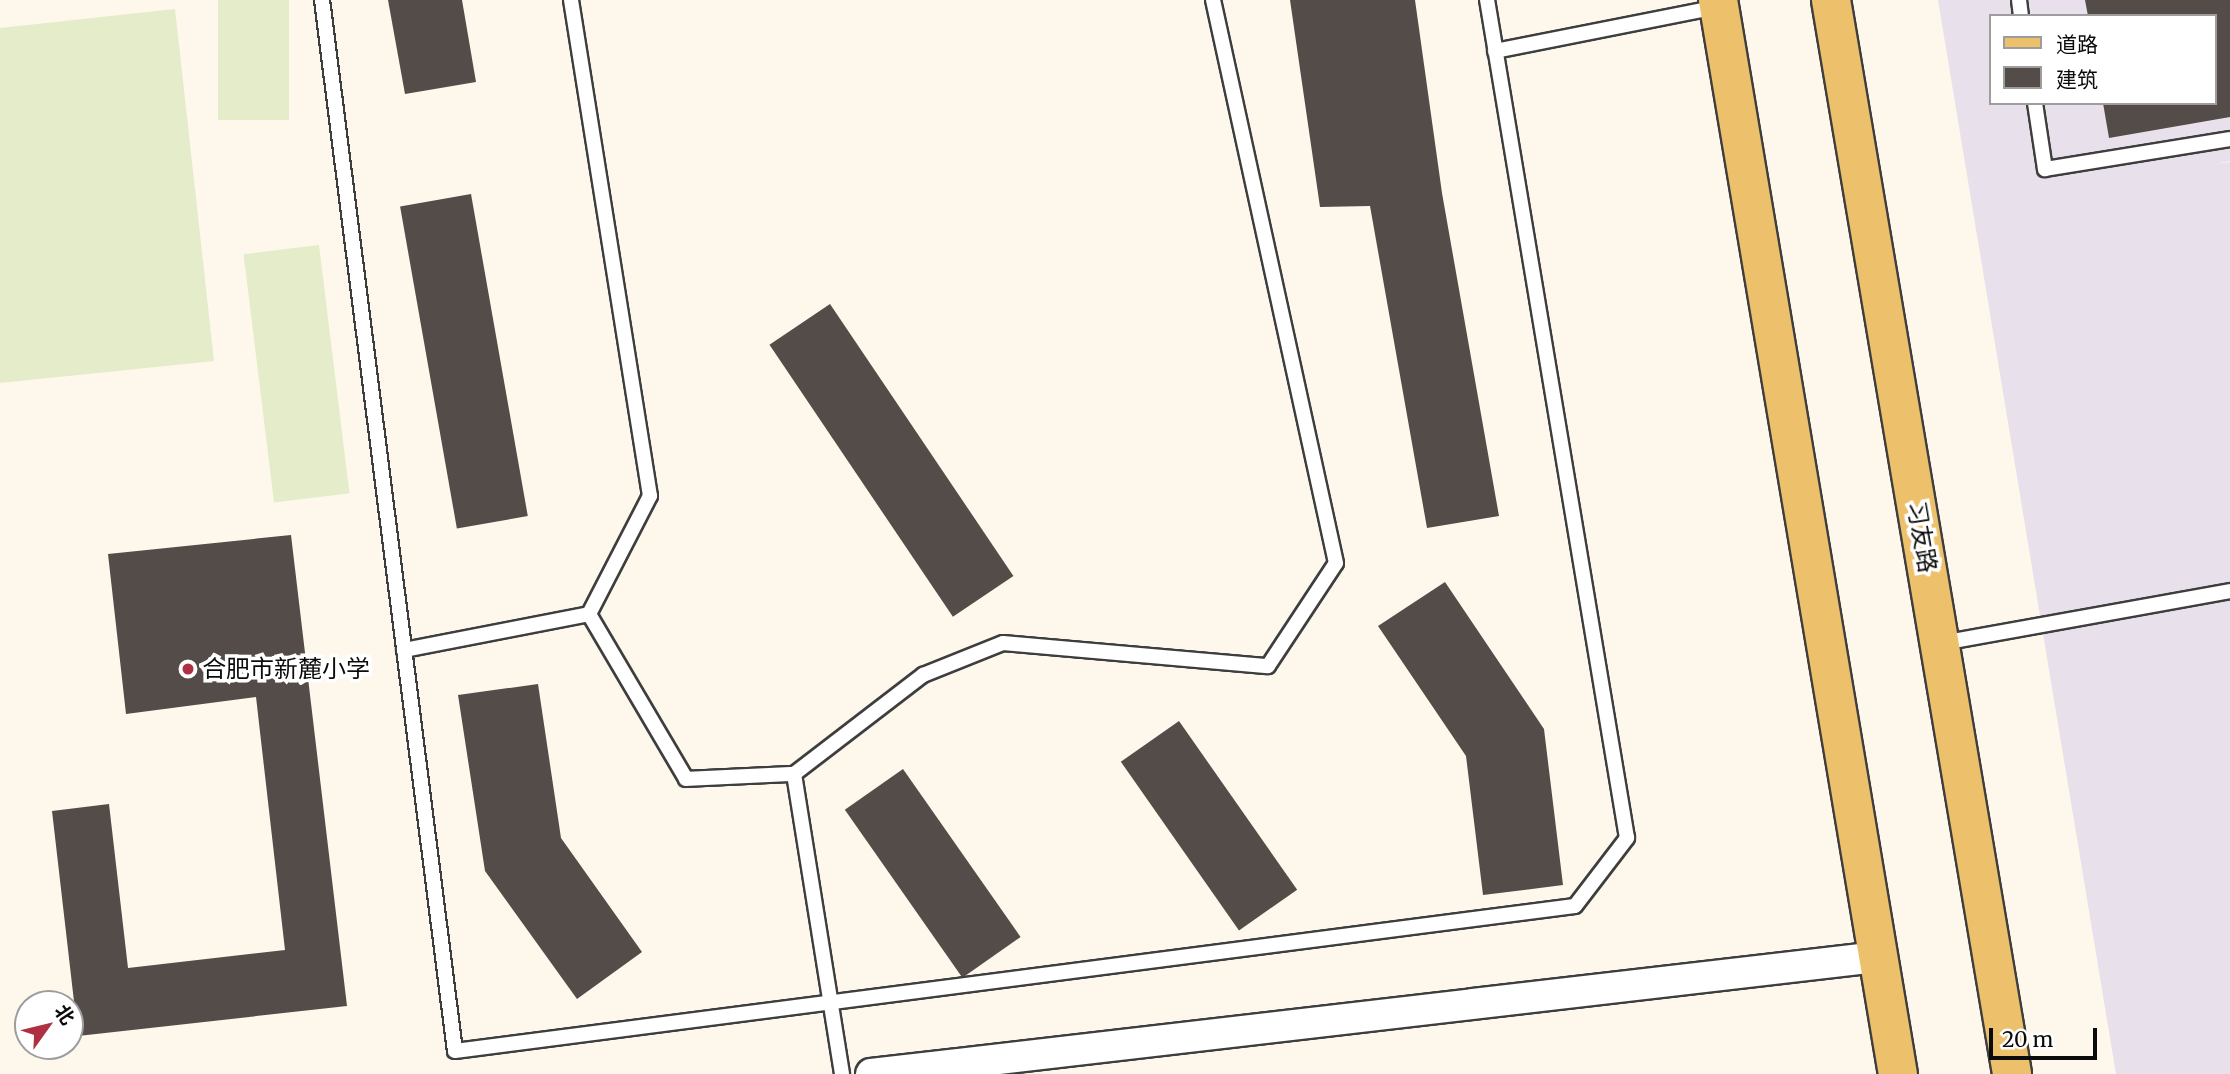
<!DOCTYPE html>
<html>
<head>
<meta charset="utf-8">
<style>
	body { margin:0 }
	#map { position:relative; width:2230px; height:1074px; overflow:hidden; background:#fdf8eb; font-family:Merriweather,"Noto Sans SC",serif }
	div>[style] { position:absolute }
	.industrial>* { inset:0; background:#e8e0ea }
	.pitch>* { inset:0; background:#e4ecc9; transform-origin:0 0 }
	.building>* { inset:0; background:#534c49; transform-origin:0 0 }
	.roads { filter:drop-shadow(2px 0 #3e3e3e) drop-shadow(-2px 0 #3e3e3e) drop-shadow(0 2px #3e3e3e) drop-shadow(0 -2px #3e3e3e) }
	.lane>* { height:14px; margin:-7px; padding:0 7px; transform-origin:7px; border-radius:7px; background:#fff }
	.street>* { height:30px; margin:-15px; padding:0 15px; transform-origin:15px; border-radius:15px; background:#fff }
	.primary>* { height:38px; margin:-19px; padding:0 19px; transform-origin:19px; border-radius:19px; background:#edc06b }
	.dots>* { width:19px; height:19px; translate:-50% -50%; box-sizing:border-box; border:4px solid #fff; border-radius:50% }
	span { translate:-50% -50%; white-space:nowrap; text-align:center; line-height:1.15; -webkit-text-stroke:7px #fff; paint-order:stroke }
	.street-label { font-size:24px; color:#0b0b0b }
	.poi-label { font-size:24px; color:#0b0b0b }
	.left { translate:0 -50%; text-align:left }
	.legend { position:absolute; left:1989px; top:14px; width:228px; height:91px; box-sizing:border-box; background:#fff; border:2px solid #9d9d9d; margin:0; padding:9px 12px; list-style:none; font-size:21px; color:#0b0b0b }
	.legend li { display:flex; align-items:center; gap:14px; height:35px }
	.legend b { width:35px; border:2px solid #9d9d9d }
	.north { position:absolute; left:14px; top:990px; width:70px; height:70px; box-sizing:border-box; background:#fff; border:2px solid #9d9d9d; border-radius:50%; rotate:56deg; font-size:19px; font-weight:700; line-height:28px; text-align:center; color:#0b0b0b }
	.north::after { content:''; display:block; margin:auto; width:24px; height:32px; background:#af2f43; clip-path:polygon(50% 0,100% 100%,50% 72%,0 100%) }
	.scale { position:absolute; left:1989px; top:1028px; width:108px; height:32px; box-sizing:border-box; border:4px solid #0b0b0b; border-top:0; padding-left:9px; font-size:21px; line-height:24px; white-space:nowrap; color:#0b0b0b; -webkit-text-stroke:5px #fff; paint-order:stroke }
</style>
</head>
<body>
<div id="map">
	<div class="industrial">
		<i style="clip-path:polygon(evenodd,1938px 0,2230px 0,2230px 161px,2214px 164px,2230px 162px,2230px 1074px,2116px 1074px,1938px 0,1990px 16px,2214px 16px,2214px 103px,1990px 103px,1990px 16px)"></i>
	</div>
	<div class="pitch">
		<i style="left:218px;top:0;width:71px;height:120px"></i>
		<i style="clip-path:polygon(175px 9px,214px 361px,0 383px,0 28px)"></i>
		<i style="left:319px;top:245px;width:250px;height:76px;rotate:83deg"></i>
	</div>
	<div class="building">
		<i style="clip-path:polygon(388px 0,462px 0,476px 82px,405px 94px)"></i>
		<i style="clip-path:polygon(1290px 0,1415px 0,1442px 193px,1499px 516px,1427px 528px,1370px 206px,1320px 207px)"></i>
		<i style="clip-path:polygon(2085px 0,2230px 0,2230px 117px,2109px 138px,2103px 103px,2214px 103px,2214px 16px,2088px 16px)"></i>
		<i style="left:471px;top:194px;width:327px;height:72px;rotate:80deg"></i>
		<i style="left:830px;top:304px;width:328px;height:73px;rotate:56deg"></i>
		<i style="clip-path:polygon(291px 535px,347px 1006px,78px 1036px,52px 811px,109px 804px,128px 968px,285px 950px,256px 697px,126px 714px,108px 554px)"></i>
		<i style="clip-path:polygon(1445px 582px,1544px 729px,1563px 885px,1483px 895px,1466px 756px,1378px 626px)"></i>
		<i style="clip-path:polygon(538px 684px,561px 838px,642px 952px,577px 999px,485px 871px,458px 695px)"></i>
		<i style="left:1179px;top:721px;width:206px;height:71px;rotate:55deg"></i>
		<i style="left:903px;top:769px;width:205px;height:71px;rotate:55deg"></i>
	</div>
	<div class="roads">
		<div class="lane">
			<i style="left:322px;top:0;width:1059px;rotate:82.79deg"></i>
			<i style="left:455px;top:1051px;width:1129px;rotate:-7.38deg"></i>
			<i style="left:1575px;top:906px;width:86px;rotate:-52.6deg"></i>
			<i style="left:1627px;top:838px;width:850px;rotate:-99.48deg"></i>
			<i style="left:2019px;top:0;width:16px;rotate:83deg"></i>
			<i style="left:1495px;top:51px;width:226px;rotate:-11.2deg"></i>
			<i style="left:2035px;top:103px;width:67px;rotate:81.4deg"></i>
			<i style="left:2045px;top:169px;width:187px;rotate:-9.2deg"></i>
			<i style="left:589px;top:614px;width:191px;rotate:59.5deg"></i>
			<i style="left:686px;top:779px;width:108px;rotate:-2.7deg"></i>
			<i style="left:794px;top:774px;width:163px;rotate:-37.5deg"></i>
			<i style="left:923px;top:675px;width:86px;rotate:-21.8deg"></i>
			<i style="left:1003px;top:643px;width:266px;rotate:5deg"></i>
			<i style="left:1268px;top:666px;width:123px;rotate:-56.6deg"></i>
			<i style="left:1336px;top:563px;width:576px;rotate:-102.32deg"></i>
			<i style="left:1942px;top:643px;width:293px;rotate:-10.2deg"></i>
			<i style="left:404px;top:650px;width:188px;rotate:-11deg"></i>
			<i style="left:589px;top:614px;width:133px;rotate:-62.7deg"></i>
			<i style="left:650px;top:496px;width:502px;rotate:-99.05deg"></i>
			<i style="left:794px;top:774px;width:304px;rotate:80.9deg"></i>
		</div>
		<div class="street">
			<i style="left:871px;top:1074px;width:1014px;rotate:-6.63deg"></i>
		</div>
		<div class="primary">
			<i style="left:1718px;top:0;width:1089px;rotate:80.49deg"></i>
			<i style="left:1831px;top:0;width:1089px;rotate:80.43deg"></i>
		</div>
	</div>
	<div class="dots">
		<i style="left:188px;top:669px;background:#af2f43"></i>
	</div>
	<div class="street-label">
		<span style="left:1922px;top:537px;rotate:80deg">习友路</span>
	</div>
	<div class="poi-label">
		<span class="left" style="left:202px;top:669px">合肥市新麓小学</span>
	</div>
	<ul class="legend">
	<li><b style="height:9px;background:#edc06b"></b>道路</li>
	<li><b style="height:19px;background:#534c49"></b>建筑</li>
	</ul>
	<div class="north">北</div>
	<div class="scale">20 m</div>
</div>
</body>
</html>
